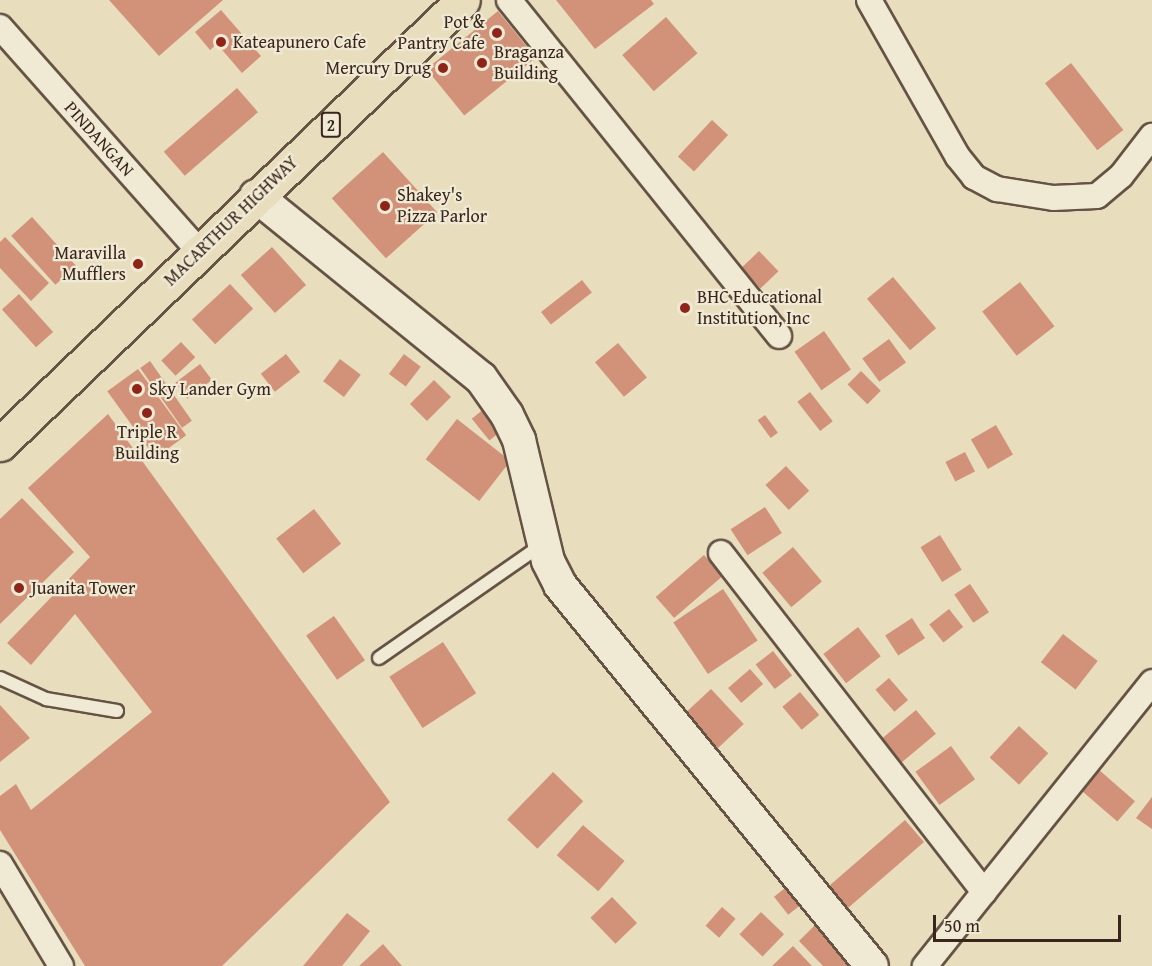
<!DOCTYPE html>
<html>
<head>
<meta charset="utf-8">
<style>
	body { margin:0 }
	#map { position:relative; width:1152px; height:966px; overflow:hidden; background:#e8debe; font-family:"Gentium Book Plus",serif }
	div>[style] { position:absolute }
	.building>* { inset:0; background:#d19279; transform-origin:0 0 }
	.roads { filter:drop-shadow(2px 0 #655344) drop-shadow(-2px 0 #655344) drop-shadow(0 2px #655344) drop-shadow(0 -2px #655344) }
	.service>* { height:12px; margin:-6px; padding:0 6px; transform-origin:6px; border-radius:6px; background:#f0ead5 }
	.minor>* { height:24px; margin:-12px; padding:0 12px; transform-origin:12px; border-radius:12px; background:#f0ead5 }
	.tertiary>* { height:32px; margin:-16px; padding:0 16px; transform-origin:16px; border-radius:16px; background:#f0ead5 }
	.trunk>* { height:33px; margin:-16.5px; padding:0 16.5px; transform-origin:16.5px; border-radius:16.5px; background:#e8debe }
	.dots>* { width:16px; height:16px; translate:-50% -50%; box-sizing:border-box; border:3px solid #f0ead5; border-radius:50% }
	span { translate:-50% -50%; white-space:nowrap; text-align:center; line-height:1.15; -webkit-text-stroke:4.5px #f0ead5; paint-order:stroke }
	.shield-label span { padding:2px 4px; background:#f0ead5; border:2px solid; border-radius:4px; -webkit-text-stroke-width:0 }
	.shield-label { font-size:16px; color:#39251b; font-weight:700 }
	.poi-label { font-size:18px; color:#39251b }
	.right { translate:-100% -50%; text-align:right }
	.left { translate:0 -50%; text-align:left }
	.street-label { font-size:18px; color:#39251b }
	.scale { position:absolute; left:933px; top:915px; width:188px; height:27px; box-sizing:border-box; border:3px solid #39251b; border-top:0; padding-left:8px; font-size:18px; line-height:21px; white-space:nowrap; color:#39251b; -webkit-text-stroke:4px #f0ead5; paint-order:stroke }
</style>
</head>
<body>
<div id="map">
	<div class="building">
		<i style="clip-path:polygon(109px 0,223px 0,159px 56px)"></i>
		<i style="clip-path:polygon(556px 0,651px 0,654px 4px,595px 49px)"></i>
		<i style="clip-path:polygon(221px 10px,261px 56px,242px 73px,217px 44px,210px 50px,195px 32px)"></i>
		<i style="left:498px;top:11px;width:60px;height:92px;rotate:51deg"></i>
		<i style="left:666px;top:17px;width:48px;height:58px;rotate:49deg"></i>
		<i style="left:1071px;top:63px;width:85px;height:33px;rotate:52deg"></i>
		<i style="left:237px;top:88px;width:32px;height:97px;rotate:49deg"></i>
		<i style="left:712px;top:120px;width:22px;height:50px;rotate:43deg"></i>
		<i style="left:383px;top:152px;width:81px;height:69px;rotate:48deg"></i>
		<i style="left:32px;top:217px;width:66px;height:28px;rotate:48deg"></i>
		<i style="clip-path:polygon(5px 237px,49px 283px,31px 301px,0 268px,0 242px)"></i>
		<i style="left:272px;top:247px;width:51px;height:42px;rotate:48deg"></i>
		<i style="left:759px;top:251px;width:28px;height:25px;rotate:46deg"></i>
		<i style="left:893px;top:277px;width:67px;height:34px;rotate:50deg"></i>
		<i style="left:582px;top:280px;width:16px;height:52px;rotate:52deg"></i>
		<i style="left:1020px;top:282px;width:56px;height:48px;rotate:52deg"></i>
		<i style="left:230px;top:284px;width:34px;height:52px;rotate:47deg"></i>
		<i style="left:19px;top:294px;width:51px;height:23px;rotate:48deg"></i>
		<i style="left:824px;top:331px;width:47px;height:36px;rotate:55deg"></i>
		<i style="left:889px;top:339px;width:29px;height:33px;rotate:54deg"></i>
		<i style="left:181px;top:342px;width:21px;height:27px;rotate:47deg"></i>
		<i style="left:618px;top:343px;width:45px;height:30px;rotate:50deg"></i>
		<i style="left:286px;top:354px;width:23px;height:32px;rotate:52deg"></i>
		<i style="left:404px;top:354px;width:21px;height:25px;rotate:37deg"></i>
		<i style="left:340px;top:359px;width:26px;height:28px;rotate:37deg"></i>
		<i style="left:150px;top:361px;width:73px;height:12px;rotate:55deg"></i>
		<i style="left:200px;top:364px;width:20px;height:31px;rotate:53deg"></i>
		<i style="left:138px;top:369px;width:82px;height:38px;rotate:54deg"></i>
		<i style="left:861px;top:371px;width:28px;height:19px;rotate:45deg"></i>
		<i style="left:434px;top:380px;width:24px;height:34px;rotate:45deg"></i>
		<i style="left:810px;top:392px;width:37px;height:16px;rotate:52deg"></i>
		<i style="left:485px;top:408px;width:28px;height:17px;rotate:51deg"></i>
		<i style="clip-path:polygon(108px 414px,390px 802px,222px 966px,85px 966px,0 830px,0 796px,16px 784px,31px 810px,152px 712px,75px 614px,31px 665px,7px 643px,90px 557px,28px 488px)"></i>
		<i style="left:765px;top:415px;width:22px;height:9px;rotate:54deg"></i>
		<i style="left:457px;top:419px;width:68px;height:51px;rotate:38deg"></i>
		<i style="left:996px;top:425px;width:34px;height:29px;rotate:60deg"></i>
		<i style="left:965px;top:452px;width:22px;height:22px;rotate:63deg"></i>
		<i style="left:786px;top:466px;width:34px;height:28px;rotate:47deg"></i>
		<i style="clip-path:polygon(22px 498px,74px 552px,0 624px,0 519px)"></i>
		<i style="left:765px;top:507px;width:31px;height:41px;rotate:57deg"></i>
		<i style="left:314px;top:509px;width:44px;height:48px;rotate:52deg"></i>
		<i style="left:940px;top:535px;width:41px;height:23px;rotate:58deg"></i>
		<i style="left:793px;top:547px;width:45px;height:40px;rotate:50deg"></i>
		<i style="left:704px;top:555px;width:28px;height:64px;rotate:49deg"></i>
		<i style="left:970px;top:584px;width:34px;height:19px;rotate:56deg"></i>
		<i style="left:723px;top:589px;width:62px;height:60px;rotate:56deg"></i>
		<i style="left:949px;top:609px;width:23px;height:25px;rotate:52deg"></i>
		<i style="left:334px;top:616px;width:54px;height:34px;rotate:55deg"></i>
		<i style="left:912px;top:618px;width:24px;height:32px;rotate:57deg"></i>
		<i style="left:858px;top:627px;width:37px;height:44px;rotate:52deg"></i>
		<i style="left:1063px;top:634px;width:44px;height:36px;rotate:38deg"></i>
		<i style="left:443px;top:642px;width:61px;height:64px;rotate:57deg"></i>
		<i style="left:773px;top:651px;width:31px;height:22px;rotate:52deg"></i>
		<i style="left:750px;top:669px;width:20px;height:29px;rotate:49deg"></i>
		<i style="left:889px;top:678px;width:29px;height:18px;rotate:49deg"></i>
		<i style="left:711px;top:689px;width:48px;height:37px;rotate:47deg"></i>
		<i style="left:800px;top:692px;width:30px;height:23px;rotate:50deg"></i>
		<i style="clip-path:polygon(0 705px,30px 738px,0 762px)"></i>
		<i style="left:916px;top:710px;width:31px;height:46px;rotate:50deg"></i>
		<i style="left:1019px;top:726px;width:40px;height:43px;rotate:43deg"></i>
		<i style="left:951px;top:746px;width:41px;height:44px;rotate:54deg"></i>
		<i style="left:1098px;top:769px;width:49px;height:27px;rotate:41deg"></i>
		<i style="left:553px;top:772px;width:42px;height:66px;rotate:44deg"></i>
		<i style="clip-path:polygon(1152px 797px,1152px 829px,1136px 818px)"></i>
		<i style="left:905px;top:820px;width:29px;height:111px;rotate:49deg"></i>
		<i style="left:583px;top:825px;width:55px;height:40px;rotate:41deg"></i>
		<i style="left:789px;top:885px;width:23px;height:19px;rotate:52deg"></i>
		<i style="left:612px;top:897px;width:36px;height:30px;rotate:46deg"></i>
		<i style="left:722px;top:907px;width:18px;height:25px;rotate:41deg"></i>
		<i style="left:761px;top:912px;width:32px;height:31px;rotate:44deg"></i>
		<i style="clip-path:polygon(347px 913px,370px 931px,342px 966px,303px 966px)"></i>
		<i style="clip-path:polygon(820px 920px,857px 957px,847px 966px,823px 966px,799px 941px)"></i>
		<i style="clip-path:polygon(383px 944px,402px 966px,359px 966px)"></i>
		<i style="clip-path:polygon(793px 946px,812px 966px,772px 966px)"></i>
	</div>
	<div class="roads">
		<div class="service">
			<i style="left:379px;top:658px;width:200px;rotate:-34.8deg"></i>
			<i style="left:0;top:678px;width:51px;rotate:24.5deg"></i>
			<i style="left:46px;top:699px;width:72px;rotate:9.6deg"></i>
		</div>
		<div class="minor">
			<i style="left:509px;top:0;width:431px;rotate:51.2deg"></i>
			<i style="left:869px;top:0;width:180px;rotate:60.5deg"></i>
			<i style="left:958px;top:157px;width:26px;rotate:51deg"></i>
			<i style="left:974px;top:177px;width:26px;rotate:28deg"></i>
			<i style="left:997px;top:189px;width:57px;rotate:9.1deg"></i>
			<i style="left:1053px;top:198px;width:44px;rotate:-2.6deg"></i>
			<i style="left:1097px;top:196px;width:31px;rotate:-40deg"></i>
			<i style="left:1121px;top:176px;width:51px;rotate:-52.2deg"></i>
			<i style="left:0;top:27px;width:300px;rotate:48.4deg"></i>
			<i style="left:721px;top:553px;width:429px;rotate:52.2deg"></i>
			<i style="left:984px;top:892px;width:95px;rotate:128.6deg"></i>
			<i style="left:0;top:864px;width:119px;rotate:59.1deg"></i>
			<i style="left:984px;top:892px;width:269px;rotate:-51.3deg"></i>
		</div>
		<div class="tertiary">
			<i style="left:256px;top:196px;width:289px;rotate:39deg"></i>
			<i style="left:481px;top:378px;width:45px;rotate:54.9deg"></i>
			<i style="left:507px;top:415px;width:28px;rotate:64deg"></i>
			<i style="left:519px;top:440px;width:124px;rotate:76.5deg"></i>
			<i style="left:548px;top:561px;width:27px;rotate:63deg"></i>
			<i style="left:560px;top:585px;width:492px;rotate:50.7deg"></i>
		</div>
		<div class="trunk">
			<i style="left:0;top:444px;width:641px;rotate:-43.8deg"></i>
		</div>
	</div>
	<div class="dots">
		<i style="left:497px;top:33px;background:#8f2418"></i>
		<i style="left:221px;top:42px;background:#8f2418"></i>
		<i style="left:482px;top:63px;background:#8f2418"></i>
		<i style="left:443px;top:68px;background:#8f2418"></i>
		<i style="left:385px;top:206px;background:#8f2418"></i>
		<i style="left:138px;top:264px;background:#8f2418"></i>
		<i style="left:685px;top:308px;background:#8f2418"></i>
		<i style="left:137px;top:389px;background:#8f2418"></i>
		<i style="left:147px;top:413px;background:#8f2418"></i>
		<i style="left:19px;top:588px;background:#8f2418"></i>
	</div>
	<div class="shield-label">
		<span style="left:331px;top:125px">2</span>
	</div>
	<div class="poi-label">
		<span class="right" style="left:485px;top:33px">Pot &amp;<br>Pantry Cafe</span>
		<span class="left" style="left:233px;top:42px">Kateapunero Cafe</span>
		<span class="left" style="left:494px;top:63px">Braganza<br>Building</span>
		<span class="right" style="left:431px;top:68px">Mercury Drug</span>
		<span class="left" style="left:397px;top:206px">Shakey's<br>Pizza Parlor</span>
		<span class="right" style="left:126px;top:264px">Maravilla<br>Mufflers</span>
		<span class="left" style="left:697px;top:308px">BHC Educational<br>Institution, Inc</span>
		<span class="left" style="left:149px;top:389px">Sky Lander Gym</span>
		<span style="left:147px;top:443px">Triple R<br>Building</span>
		<span class="left" style="left:31px;top:588px">Juanita Tower</span>
	</div>
	<div class="street-label">
		<span style="left:99px;top:139px;rotate:48deg">PINDANGAN</span>
		<span style="left:231px;top:221px;rotate:-44deg">MACARTHUR HIGHWAY</span>
	</div>
	<div class="scale">50 m</div>
</div>
</body>
</html>
